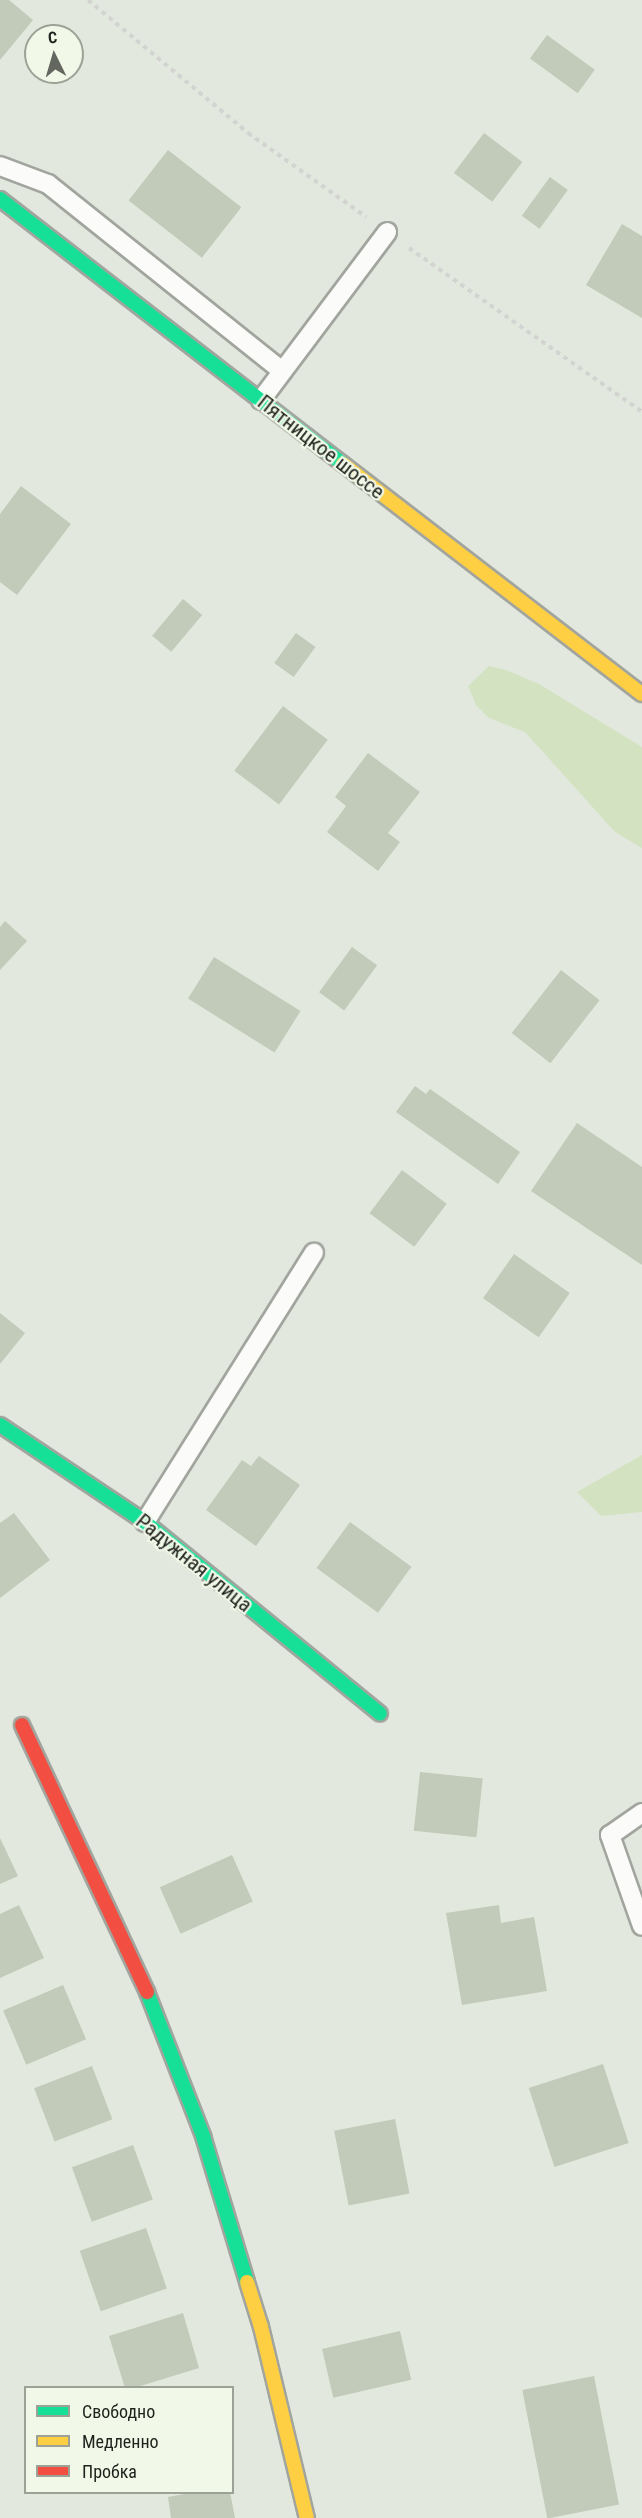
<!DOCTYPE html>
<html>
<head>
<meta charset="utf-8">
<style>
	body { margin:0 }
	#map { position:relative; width:642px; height:2518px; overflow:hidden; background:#e3e8de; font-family:"Roboto Condensed",sans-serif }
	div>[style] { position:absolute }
	.green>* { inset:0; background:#d3e2c0 }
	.building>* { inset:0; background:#c2cab9; transform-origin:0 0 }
	.path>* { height:4px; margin-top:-2px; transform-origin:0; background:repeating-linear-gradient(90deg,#d3d4d1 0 4.5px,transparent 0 9px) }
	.roads { filter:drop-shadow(2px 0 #a2a59e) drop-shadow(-2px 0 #a2a59e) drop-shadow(0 2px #a2a59e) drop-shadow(0 -2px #a2a59e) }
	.lane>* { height:18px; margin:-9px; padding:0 9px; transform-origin:9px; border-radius:9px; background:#fbfcfa }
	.fast>* { height:14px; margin:-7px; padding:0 7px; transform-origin:7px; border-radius:7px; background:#16e098 }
	.slow>* { height:14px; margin:-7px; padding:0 7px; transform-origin:7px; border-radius:7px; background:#ffcf43 }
	.jam>* { height:14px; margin:-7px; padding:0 7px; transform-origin:7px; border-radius:7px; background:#f24e42 }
	span { translate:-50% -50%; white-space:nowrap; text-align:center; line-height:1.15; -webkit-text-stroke:4.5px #f1f8e8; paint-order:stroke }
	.street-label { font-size:21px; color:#1f221c }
	.legend { position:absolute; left:24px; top:2386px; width:210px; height:108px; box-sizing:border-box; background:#f1f8e8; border:2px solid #9da296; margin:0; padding:8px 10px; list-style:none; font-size:18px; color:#1f221c }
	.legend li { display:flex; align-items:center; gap:12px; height:30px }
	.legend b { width:30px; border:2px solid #9da296 }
	.north { position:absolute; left:24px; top:24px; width:60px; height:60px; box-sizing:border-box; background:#f1f8e8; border:2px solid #9da296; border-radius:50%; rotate:355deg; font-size:16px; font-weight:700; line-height:24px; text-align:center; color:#1f221c }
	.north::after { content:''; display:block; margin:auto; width:21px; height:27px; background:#646760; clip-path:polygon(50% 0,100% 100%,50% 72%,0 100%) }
</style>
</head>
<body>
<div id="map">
	<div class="green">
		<i style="clip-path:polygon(489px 666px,506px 670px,539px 684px,642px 747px,642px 848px,615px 832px,525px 732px,489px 718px,476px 705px,468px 686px)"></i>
		<i style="clip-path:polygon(642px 1455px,642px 1512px,601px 1516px,577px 1492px)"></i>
	</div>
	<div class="building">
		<i style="clip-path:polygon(0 0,9px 0,33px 20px,0 60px)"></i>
		<i style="left:547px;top:35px;width:59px;height:29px;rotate:36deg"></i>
		<i style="left:484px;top:133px;width:48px;height:50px;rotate:37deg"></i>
		<i style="left:168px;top:150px;width:93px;height:64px;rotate:38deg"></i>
		<i style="left:550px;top:177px;width:22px;height:48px;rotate:36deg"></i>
		<i style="clip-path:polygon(622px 224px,642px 236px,642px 318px,586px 285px)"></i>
		<i style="clip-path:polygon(21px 486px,71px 524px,17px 595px,0 582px,0 514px)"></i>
		<i style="left:183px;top:599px;width:25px;height:48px;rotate:40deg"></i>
		<i style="left:296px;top:633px;width:24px;height:37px;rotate:36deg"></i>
		<i style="left:283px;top:706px;width:56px;height:81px;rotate:37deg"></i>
		<i style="clip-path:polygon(368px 753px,420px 792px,388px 833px,400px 842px,378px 871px,327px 832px,346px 806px,335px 797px)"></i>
		<i style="clip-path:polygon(5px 921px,27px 941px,0 970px,0 927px)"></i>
		<i style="left:352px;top:947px;width:31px;height:56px;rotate:36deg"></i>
		<i style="left:214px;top:957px;width:102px;height:49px;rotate:32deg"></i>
		<i style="left:561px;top:970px;width:49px;height:80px;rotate:38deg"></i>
		<i style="clip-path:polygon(415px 1086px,426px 1094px,430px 1089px,520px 1152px,498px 1184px,396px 1112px)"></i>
		<i style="clip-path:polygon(577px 1123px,642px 1167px,642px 1265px,531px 1191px)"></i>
		<i style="left:402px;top:1170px;width:56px;height:54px;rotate:37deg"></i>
		<i style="left:514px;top:1254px;width:68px;height:54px;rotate:35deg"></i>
		<i style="clip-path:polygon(0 1313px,25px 1333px,0 1364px)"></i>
		<i style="clip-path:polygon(259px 1456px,300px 1485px,256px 1546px,206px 1510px,242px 1460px,251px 1466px)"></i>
		<i style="clip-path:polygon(14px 1513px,50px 1560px,0 1598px,0 1523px)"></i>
		<i style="left:350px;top:1522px;width:76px;height:57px;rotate:36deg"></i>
		<i style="left:420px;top:1772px;width:63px;height:59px;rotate:6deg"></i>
		<i style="clip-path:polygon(0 1838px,18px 1876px,0 1884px)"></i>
		<i style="left:232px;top:1855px;width:51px;height:79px;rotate:66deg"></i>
		<i style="clip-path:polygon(19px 1905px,44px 1958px,0 1978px,0 1914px)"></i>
		<i style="clip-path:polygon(499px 1905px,501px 1923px,534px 1917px,547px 1991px,462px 2005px,446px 1913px)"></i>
		<i style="left:63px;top:1985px;width:59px;height:65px;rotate:67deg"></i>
		<i style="left:603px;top:2064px;width:83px;height:78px;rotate:72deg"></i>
		<i style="left:92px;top:2066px;width:57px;height:62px;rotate:69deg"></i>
		<i style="left:395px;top:2119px;width:76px;height:62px;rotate:79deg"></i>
		<i style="left:133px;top:2145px;width:58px;height:65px;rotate:70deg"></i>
		<i style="left:146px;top:2228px;width:64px;height:70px;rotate:71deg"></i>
		<i style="clip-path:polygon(183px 2313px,199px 2368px,134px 2388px,125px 2388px,109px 2336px)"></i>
		<i style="left:400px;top:2331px;width:50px;height:80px;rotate:77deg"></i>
		<i style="left:594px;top:2376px;width:131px;height:73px;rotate:79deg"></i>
		<i style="clip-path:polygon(195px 2492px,230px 2492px,235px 2518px,171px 2518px,168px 2497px)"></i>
	</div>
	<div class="path">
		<i style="left:88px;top:0;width:208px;rotate:39.7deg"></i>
		<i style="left:248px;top:133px;width:145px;rotate:35.4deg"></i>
		<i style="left:409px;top:248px;width:285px;rotate:35.1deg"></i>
	</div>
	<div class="roads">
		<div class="lane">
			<i style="left:0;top:166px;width:51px;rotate:20.6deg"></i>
			<i style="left:48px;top:184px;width:300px;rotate:38.6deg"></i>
			<i style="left:261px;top:400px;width:210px;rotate:-53.1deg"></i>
			<i style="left:145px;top:1522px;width:318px;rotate:-57.9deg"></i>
			<i style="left:642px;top:1813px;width:39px;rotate:145deg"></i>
			<i style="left:610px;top:1835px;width:96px;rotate:70.6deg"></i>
		</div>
		<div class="fast">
			<i style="left:0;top:199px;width:433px;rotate:37.7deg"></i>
			<i style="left:0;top:1425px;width:174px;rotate:33.8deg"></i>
			<i style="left:145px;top:1522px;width:303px;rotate:39.2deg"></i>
			<i style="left:147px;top:1992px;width:155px;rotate:68.7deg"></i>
			<i style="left:203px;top:2136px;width:152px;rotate:73.2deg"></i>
		</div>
		<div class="slow">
			<i style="left:343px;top:464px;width:377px;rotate:37.6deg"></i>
			<i style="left:247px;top:2282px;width:47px;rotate:72.7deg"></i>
			<i style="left:261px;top:2327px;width:196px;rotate:76.5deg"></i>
		</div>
		<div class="jam">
			<i style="left:22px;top:1725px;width:295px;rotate:64.9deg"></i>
		</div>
	</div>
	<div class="street-label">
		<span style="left:321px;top:447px;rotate:38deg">Пятницкое шоссе</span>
		<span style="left:194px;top:1563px;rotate:39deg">Радужная улица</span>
	</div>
	<ul class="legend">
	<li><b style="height:8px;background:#16e098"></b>Свободно</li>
	<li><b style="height:8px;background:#ffcf43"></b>Медленно</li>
	<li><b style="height:8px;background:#f24e42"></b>Пробка</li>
	</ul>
	<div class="north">С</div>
</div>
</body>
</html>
